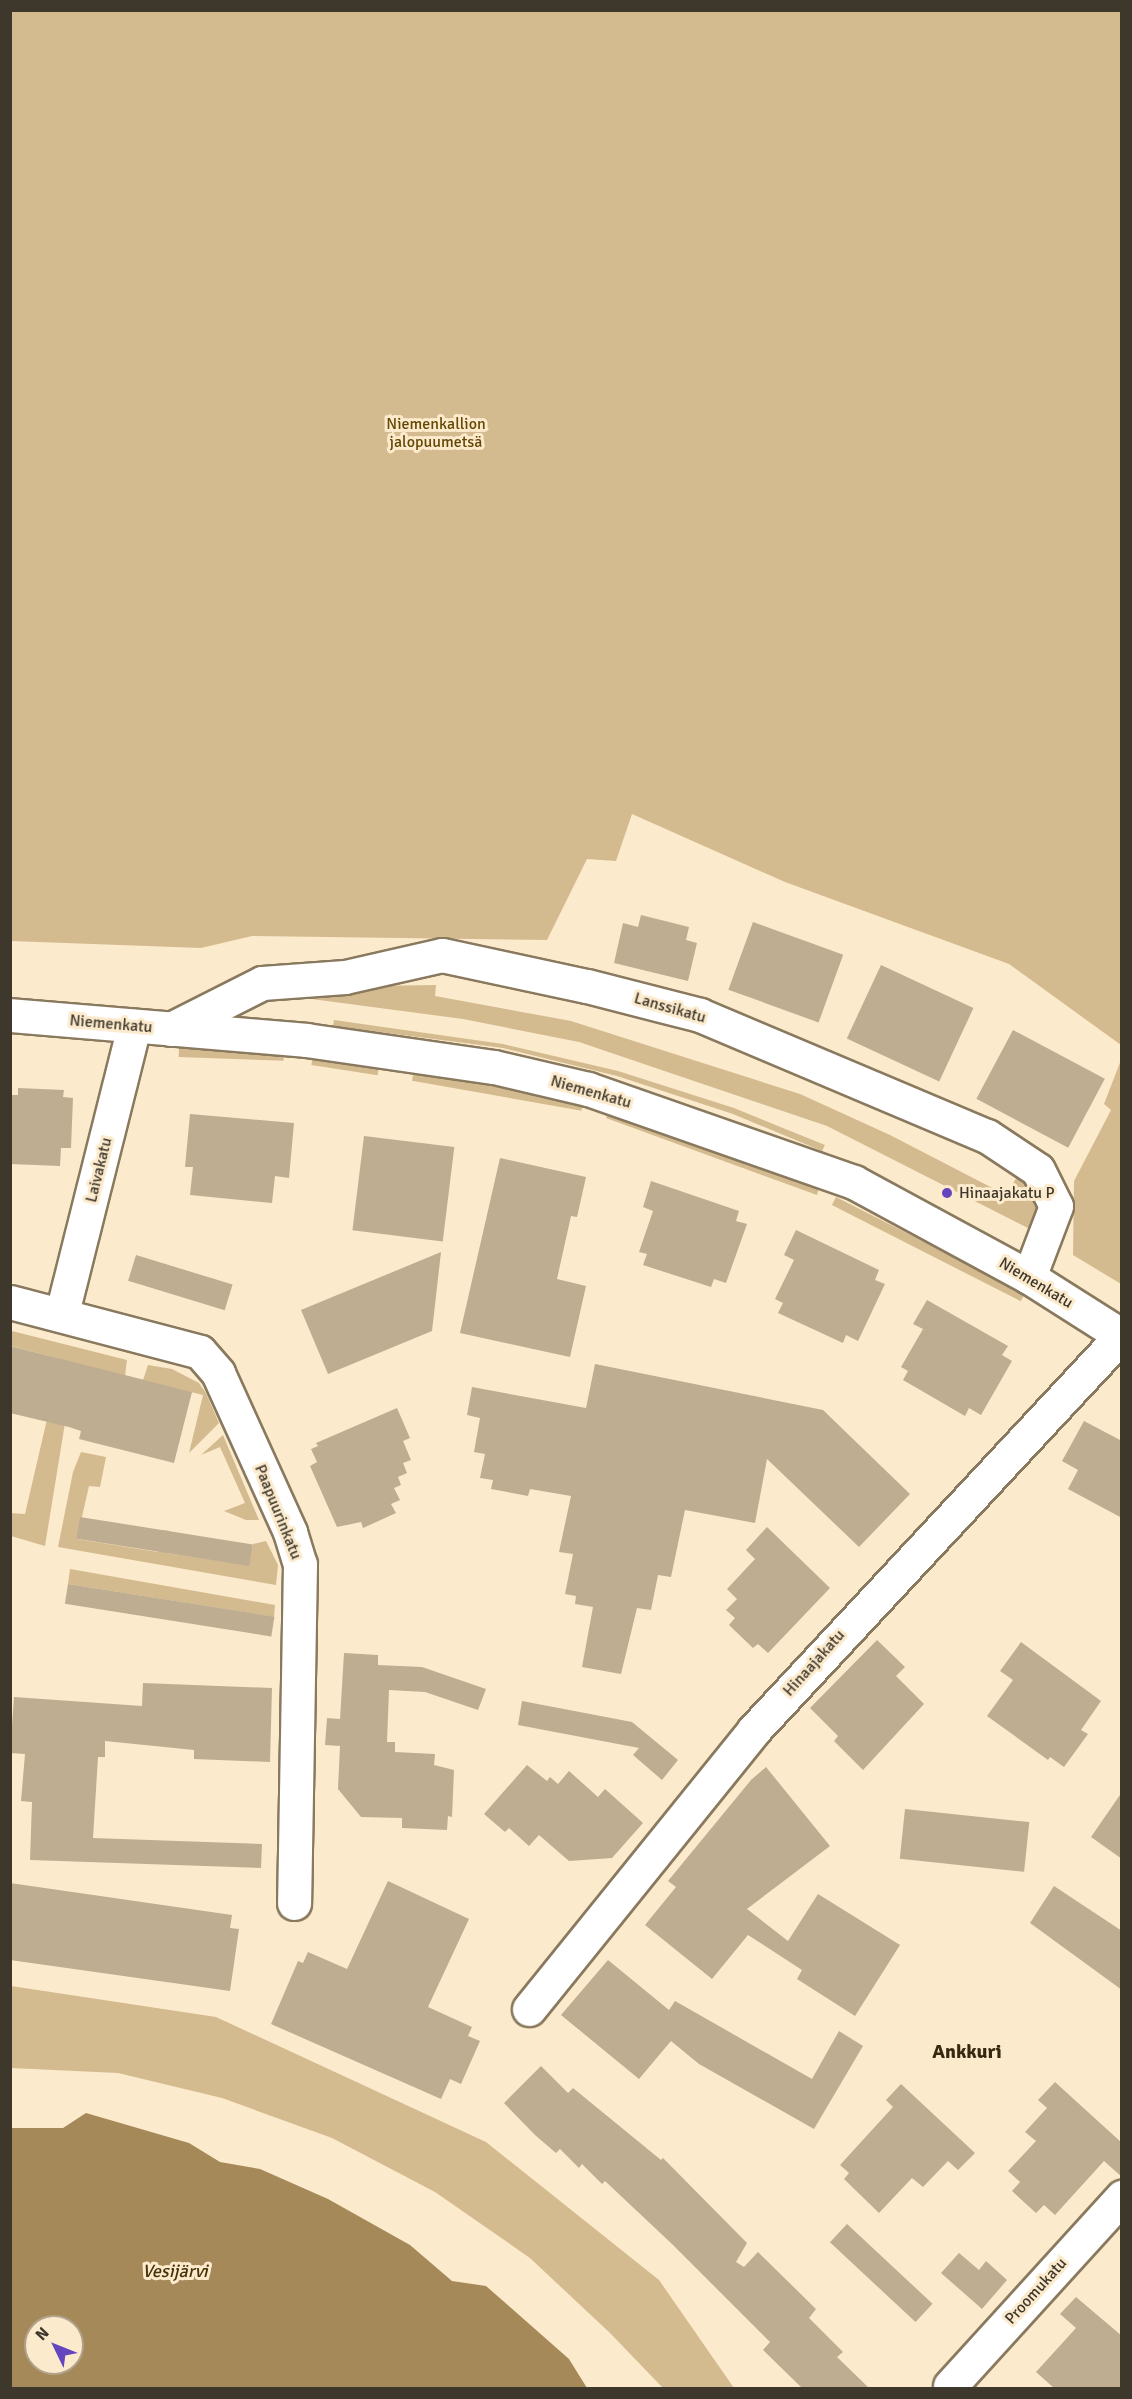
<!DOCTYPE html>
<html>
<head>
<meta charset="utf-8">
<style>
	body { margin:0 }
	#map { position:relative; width:1132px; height:2399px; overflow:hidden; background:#fceacc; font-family:Signika,sans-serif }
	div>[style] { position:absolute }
	.green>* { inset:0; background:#d4ba8f; transform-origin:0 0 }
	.water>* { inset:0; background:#a68958 }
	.building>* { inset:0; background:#bead90; transform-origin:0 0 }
	.roads { filter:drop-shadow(2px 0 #89795e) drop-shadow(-2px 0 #89795e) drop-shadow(0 2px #89795e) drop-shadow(0 -2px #89795e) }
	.street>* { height:33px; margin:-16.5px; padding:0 16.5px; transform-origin:16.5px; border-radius:16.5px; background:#fff }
	.secondary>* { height:33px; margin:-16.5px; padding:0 16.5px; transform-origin:16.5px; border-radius:16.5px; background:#fff }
	.dots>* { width:16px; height:16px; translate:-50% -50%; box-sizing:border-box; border:3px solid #fceacc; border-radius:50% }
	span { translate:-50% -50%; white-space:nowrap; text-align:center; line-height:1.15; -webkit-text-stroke:6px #fceacc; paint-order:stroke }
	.park-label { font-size:16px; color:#654705 }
	.street-label { font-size:16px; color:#3e372b }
	.poi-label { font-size:16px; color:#3e372b }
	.left { translate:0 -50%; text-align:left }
	.water-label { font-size:18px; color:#483309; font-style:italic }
	.quarter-label { font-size:20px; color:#372910; font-weight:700 }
	.frame { position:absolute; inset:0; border:12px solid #3e372b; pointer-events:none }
	.north { position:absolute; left:24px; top:2315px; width:60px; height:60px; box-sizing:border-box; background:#fceacc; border:2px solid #b0a28c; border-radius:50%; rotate:313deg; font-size:16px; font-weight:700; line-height:24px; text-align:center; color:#3e372b }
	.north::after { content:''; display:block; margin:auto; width:21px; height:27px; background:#6545be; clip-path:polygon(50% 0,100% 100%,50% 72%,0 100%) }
</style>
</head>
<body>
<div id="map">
	<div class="green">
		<i style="clip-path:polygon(11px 11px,1121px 11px,1121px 1045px,1009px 964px,785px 882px,632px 814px,616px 861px,587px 859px,547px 940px,252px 936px,201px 948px,11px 941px)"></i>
		<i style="clip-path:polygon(436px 985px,435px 996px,571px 1021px,800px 1094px,890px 1135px,1006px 1195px,1020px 1172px,1039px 1197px,1040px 1215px,1032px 1230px,827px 1126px,579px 1042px,463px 1019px,289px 996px,371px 986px)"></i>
		<i style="clip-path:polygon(334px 1020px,503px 1044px,618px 1071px,734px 1108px,825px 1145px,822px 1151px,733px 1114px,617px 1076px,503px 1048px,333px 1026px)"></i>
		<i style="left:179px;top:1047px;width:105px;height:10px;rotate:2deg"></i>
		<i style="left:313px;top:1055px;width:67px;height:10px;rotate:9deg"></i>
		<i style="clip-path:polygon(1121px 1060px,1121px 1284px,1073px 1255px,1074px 1181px,1111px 1110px,1104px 1104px)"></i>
		<i style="left:414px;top:1070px;width:172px;height:11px;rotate:10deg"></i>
		<i style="clip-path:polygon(610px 1109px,819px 1188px,817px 1195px,606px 1118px)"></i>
		<i style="left:836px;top:1197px;width:212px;height:9px;rotate:27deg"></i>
		<i style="clip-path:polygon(12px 1331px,127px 1360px,125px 1376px,72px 1380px,45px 1546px,11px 1536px,10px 1513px,25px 1514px,61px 1359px,11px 1346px)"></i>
		<i style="clip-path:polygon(148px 1365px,172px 1369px,199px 1383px,206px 1393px,219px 1423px,189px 1453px,203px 1395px,143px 1380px)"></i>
		<i style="clip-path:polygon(223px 1435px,259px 1520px,246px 1520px,224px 1511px,245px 1503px,220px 1447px,201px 1455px)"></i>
		<i style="clip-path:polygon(81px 1452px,106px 1457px,100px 1487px,89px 1486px,77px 1539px,158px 1552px,162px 1530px,170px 1531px,167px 1553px,249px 1565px,253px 1544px,266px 1541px,278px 1565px,276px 1585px,58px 1547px,73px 1472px)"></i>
		<i style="clip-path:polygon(70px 1569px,275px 1605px,274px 1617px,68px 1584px)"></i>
		<i style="clip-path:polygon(11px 1986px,216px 2017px,486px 2142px,659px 2280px,734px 2388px,663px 2388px,610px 2333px,530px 2258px,435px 2192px,332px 2138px,222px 2098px,118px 2073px,11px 2068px)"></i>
	</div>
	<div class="water">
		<i style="clip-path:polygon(evenodd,86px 2113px,189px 2143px,220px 2162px,260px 2169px,328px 2199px,410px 2245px,452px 2281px,486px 2286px,569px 2359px,587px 2388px,11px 2388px,11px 2128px,63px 2128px,86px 2113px,36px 2327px,72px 2327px,72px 2363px,36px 2363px,36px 2327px)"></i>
	</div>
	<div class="building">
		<i style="clip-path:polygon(641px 915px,689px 927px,686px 940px,697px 943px,688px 981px,614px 963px,623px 923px,638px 927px)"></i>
		<i style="left:753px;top:922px;width:96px;height:72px;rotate:20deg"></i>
		<i style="left:881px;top:965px;width:102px;height:81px;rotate:25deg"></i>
		<i style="left:1013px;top:1030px;width:104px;height:78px;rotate:28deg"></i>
		<i style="clip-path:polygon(18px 1088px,64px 1090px,63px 1097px,73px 1098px,71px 1148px,61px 1148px,60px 1166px,10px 1164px,10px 1095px,18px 1095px)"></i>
		<i style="clip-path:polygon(190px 1114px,294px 1123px,289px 1178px,275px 1176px,272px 1203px,190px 1195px,193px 1167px,185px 1167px)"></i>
		<i style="left:364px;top:1136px;width:91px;height:95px;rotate:7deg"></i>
		<i style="clip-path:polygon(500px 1158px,586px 1177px,577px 1217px,571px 1216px,557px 1279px,586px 1286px,570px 1357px,460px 1333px)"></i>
		<i style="clip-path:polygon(651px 1181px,739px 1211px,736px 1221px,747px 1224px,726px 1283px,714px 1279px,711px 1287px,643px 1265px,647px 1254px,639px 1252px,653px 1211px,643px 1207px)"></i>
		<i style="clip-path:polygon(796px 1230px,879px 1270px,875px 1280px,885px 1284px,858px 1341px,846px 1335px,843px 1343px,778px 1313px,783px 1303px,775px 1299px,794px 1260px,784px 1255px)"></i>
		<i style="clip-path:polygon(441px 1252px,432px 1331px,328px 1374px,301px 1310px)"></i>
		<i style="left:136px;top:1255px;width:101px;height:27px;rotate:17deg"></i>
		<i style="clip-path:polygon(927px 1300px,1008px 1346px,1002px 1355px,1012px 1361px,981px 1415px,969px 1408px,965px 1416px,903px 1380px,908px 1371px,901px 1367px,923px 1329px,913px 1324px)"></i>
		<i style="clip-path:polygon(10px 1346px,192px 1392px,174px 1463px,79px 1439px,81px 1431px,69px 1427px,10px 1413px)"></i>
		<i style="clip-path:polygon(595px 1364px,823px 1410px,910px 1494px,859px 1547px,767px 1459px,755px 1523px,685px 1510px,671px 1577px,658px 1575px,651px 1610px,637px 1608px,621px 1674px,582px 1667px,593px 1607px,575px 1604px,576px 1596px,565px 1594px,573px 1554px,559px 1552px,571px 1496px,530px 1489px,528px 1496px,491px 1489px,493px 1480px,480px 1478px,485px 1454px,474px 1452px,480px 1418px,467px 1415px,472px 1387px,586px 1408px)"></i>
		<i style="clip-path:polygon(397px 1408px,410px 1438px,403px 1441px,411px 1460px,403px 1463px,407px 1473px,398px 1477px,401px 1485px,394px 1488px,400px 1500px,391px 1504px,396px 1513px,363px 1528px,361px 1522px,337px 1527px,310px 1466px,317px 1462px,311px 1449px,318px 1446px,316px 1443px)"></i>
		<i style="clip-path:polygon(1084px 1421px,1122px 1441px,1122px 1518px,1068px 1489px,1078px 1470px,1062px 1461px)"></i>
		<i style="left:80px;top:1517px;width:175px;height:22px;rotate:9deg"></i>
		<i style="clip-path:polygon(767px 1527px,830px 1588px,768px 1653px,758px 1644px,753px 1648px,729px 1625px,735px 1618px,726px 1610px,737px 1599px,727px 1589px,755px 1559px,746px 1550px)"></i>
		<i style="left:68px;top:1584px;width:209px;height:20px;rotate:9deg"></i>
		<i style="clip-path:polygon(877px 1640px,905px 1667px,896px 1676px,924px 1704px,863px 1770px,834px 1741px,838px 1736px,810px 1708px)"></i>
		<i style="clip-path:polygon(1021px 1642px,1101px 1701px,1081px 1730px,1088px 1734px,1064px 1767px,1050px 1757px,1048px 1760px,987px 1716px,1013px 1680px,1000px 1671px)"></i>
		<i style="clip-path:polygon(344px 1653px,378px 1655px,378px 1665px,422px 1667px,486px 1689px,478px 1710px,425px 1692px,389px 1690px,387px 1742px,395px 1742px,395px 1752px,435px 1754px,434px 1765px,454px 1770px,452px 1817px,448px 1816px,447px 1830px,402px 1828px,402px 1818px,361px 1817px,338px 1789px,340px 1746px,325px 1745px,327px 1718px,340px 1719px)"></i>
		<i style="clip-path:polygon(143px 1683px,272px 1688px,270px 1762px,194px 1759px,194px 1750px,105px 1741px,105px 1757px,98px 1757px,93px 1838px,262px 1844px,261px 1868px,30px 1860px,32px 1802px,21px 1801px,25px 1754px,10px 1753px,14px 1697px,142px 1706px)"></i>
		<i style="clip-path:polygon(522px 1701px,632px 1722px,678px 1760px,662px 1780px,633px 1755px,639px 1748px,518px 1725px)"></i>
		<i style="clip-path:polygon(527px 1765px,547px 1781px,550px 1777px,558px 1784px,569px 1771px,598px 1797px,605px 1789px,643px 1823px,612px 1858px,569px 1861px,539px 1835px,529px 1846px,509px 1828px,505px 1832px,484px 1814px)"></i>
		<i style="clip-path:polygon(766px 1767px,830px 1846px,747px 1909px,788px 1941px,818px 1894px,900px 1945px,855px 2016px,797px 1979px,802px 1970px,748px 1935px,712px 1979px,645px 1925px,676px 1887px,668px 1881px,751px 1780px)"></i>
		<i style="clip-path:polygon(1122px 1792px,1122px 1859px,1091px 1837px)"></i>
		<i style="left:905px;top:1809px;width:125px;height:50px;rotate:6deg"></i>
		<i style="clip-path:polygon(388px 1881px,469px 1919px,428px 2007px,472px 2027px,468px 2036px,480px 2041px,461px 2084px,450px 2079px,441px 2099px,271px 2024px,298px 1961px,303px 1963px,308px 1952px,347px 1969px)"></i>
		<i style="clip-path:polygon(10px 1883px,232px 1915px,230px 1928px,239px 1929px,230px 1991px,10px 1960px)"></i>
		<i style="clip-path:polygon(1054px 1886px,1122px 1931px,1122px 1990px,1030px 1923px)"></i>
		<i style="clip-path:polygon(608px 1960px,669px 2010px,675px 2001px,812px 2079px,839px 2031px,863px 2046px,814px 2129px,699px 2064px,671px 2041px,639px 2079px,561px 2015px)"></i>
		<i style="clip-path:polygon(541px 2066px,568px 2093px,573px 2088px,661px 2160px,663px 2158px,747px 2243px,736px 2262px,744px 2267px,758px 2252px,816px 2309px,809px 2318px,843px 2352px,837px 2357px,869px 2388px,802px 2388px,763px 2350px,770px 2342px,672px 2244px,605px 2181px,602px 2184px,582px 2164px,579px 2168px,560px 2149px,556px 2153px,535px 2135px,504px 2103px)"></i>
		<i style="clip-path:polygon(1055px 2082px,1122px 2143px,1122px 2177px,1104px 2161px,1055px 2215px,1044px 2205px,1036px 2213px,1012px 2191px,1020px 2182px,1008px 2171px,1036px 2141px,1025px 2132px,1047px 2108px,1038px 2100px)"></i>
		<i style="clip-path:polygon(901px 2084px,975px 2153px,958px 2170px,948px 2161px,923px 2187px,912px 2178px,879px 2213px,844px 2179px,849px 2173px,840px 2165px,893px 2107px,886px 2100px)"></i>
		<i style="left:847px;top:2224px;width:117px;height:25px;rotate:43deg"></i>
		<i style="clip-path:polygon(959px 2253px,979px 2270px,986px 2261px,1007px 2280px,982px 2309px,941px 2273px)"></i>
		<i style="clip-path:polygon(1076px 2297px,1122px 2336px,1122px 2388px,1054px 2388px,1036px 2372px,1076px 2328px,1060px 2314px)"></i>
	</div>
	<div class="roads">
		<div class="street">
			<i style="left:171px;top:1029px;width:102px;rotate:-26.8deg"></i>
			<i style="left:262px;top:983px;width:83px;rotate:-4.1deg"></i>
			<i style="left:345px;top:977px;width:99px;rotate:-12.8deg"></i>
			<i style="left:442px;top:955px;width:148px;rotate:12.1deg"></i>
			<i style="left:587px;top:986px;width:117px;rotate:14.4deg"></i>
			<i style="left:700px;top:1015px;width:311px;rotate:22.9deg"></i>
			<i style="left:987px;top:1136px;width:61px;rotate:33.7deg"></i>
			<i style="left:1038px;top:1170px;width:40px;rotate:63.4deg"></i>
			<i style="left:1056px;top:1206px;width:76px;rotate:110.8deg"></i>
			<i style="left:10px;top:1302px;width:196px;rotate:14.7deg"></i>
			<i style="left:200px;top:1352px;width:28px;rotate:49deg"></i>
			<i style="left:218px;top:1373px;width:175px;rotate:65.6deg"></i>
			<i style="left:290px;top:1532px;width:34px;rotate:73deg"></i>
			<i style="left:300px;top:1564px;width:339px;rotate:91deg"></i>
			<i style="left:62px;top:1313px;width:296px;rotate:-75.9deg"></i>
			<i style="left:529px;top:2009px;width:358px;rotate:-51.1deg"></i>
			<i style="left:754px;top:1730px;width:538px;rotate:-47.03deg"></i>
			<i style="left:950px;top:2386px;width:256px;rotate:-47.7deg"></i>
		</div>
		<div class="secondary">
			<i style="left:10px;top:1015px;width:297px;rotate:4.8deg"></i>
			<i style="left:306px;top:1040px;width:190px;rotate:8.2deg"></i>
			<i style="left:494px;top:1067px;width:97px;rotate:13.2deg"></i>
			<i style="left:588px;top:1089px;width:282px;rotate:19.3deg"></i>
			<i style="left:854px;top:1182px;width:199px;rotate:28.5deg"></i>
			<i style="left:1029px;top:1277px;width:110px;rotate:32.4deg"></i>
		</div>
	</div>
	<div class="dots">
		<i style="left:947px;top:1193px;background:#6545be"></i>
	</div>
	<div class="park-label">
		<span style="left:436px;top:433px">Niemenkallion<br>jalopuumetsä</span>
	</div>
	<div class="street-label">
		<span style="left:670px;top:1008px;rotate:16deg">Lanssikatu</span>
		<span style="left:111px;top:1024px;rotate:5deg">Niemenkatu</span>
		<span style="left:591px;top:1092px;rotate:16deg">Niemenkatu</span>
		<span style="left:99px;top:1170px;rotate:-76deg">Laivakatu</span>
		<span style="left:1036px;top:1283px;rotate:31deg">Niemenkatu</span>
		<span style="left:278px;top:1512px;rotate:68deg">Paapuurinkatu</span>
		<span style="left:814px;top:1663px;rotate:-48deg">Hinaajakatu</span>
		<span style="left:1036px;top:2291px;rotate:-48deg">Proomukatu</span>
	</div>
	<div class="poi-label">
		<span class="left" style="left:959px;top:1193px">Hinaajakatu P</span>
	</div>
	<div class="water-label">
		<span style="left:175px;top:2271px">Vesijärvi</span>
	</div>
	<div class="quarter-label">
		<span style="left:967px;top:2051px">Ankkuri</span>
	</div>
	<div class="frame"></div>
	<div class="north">N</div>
</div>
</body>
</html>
